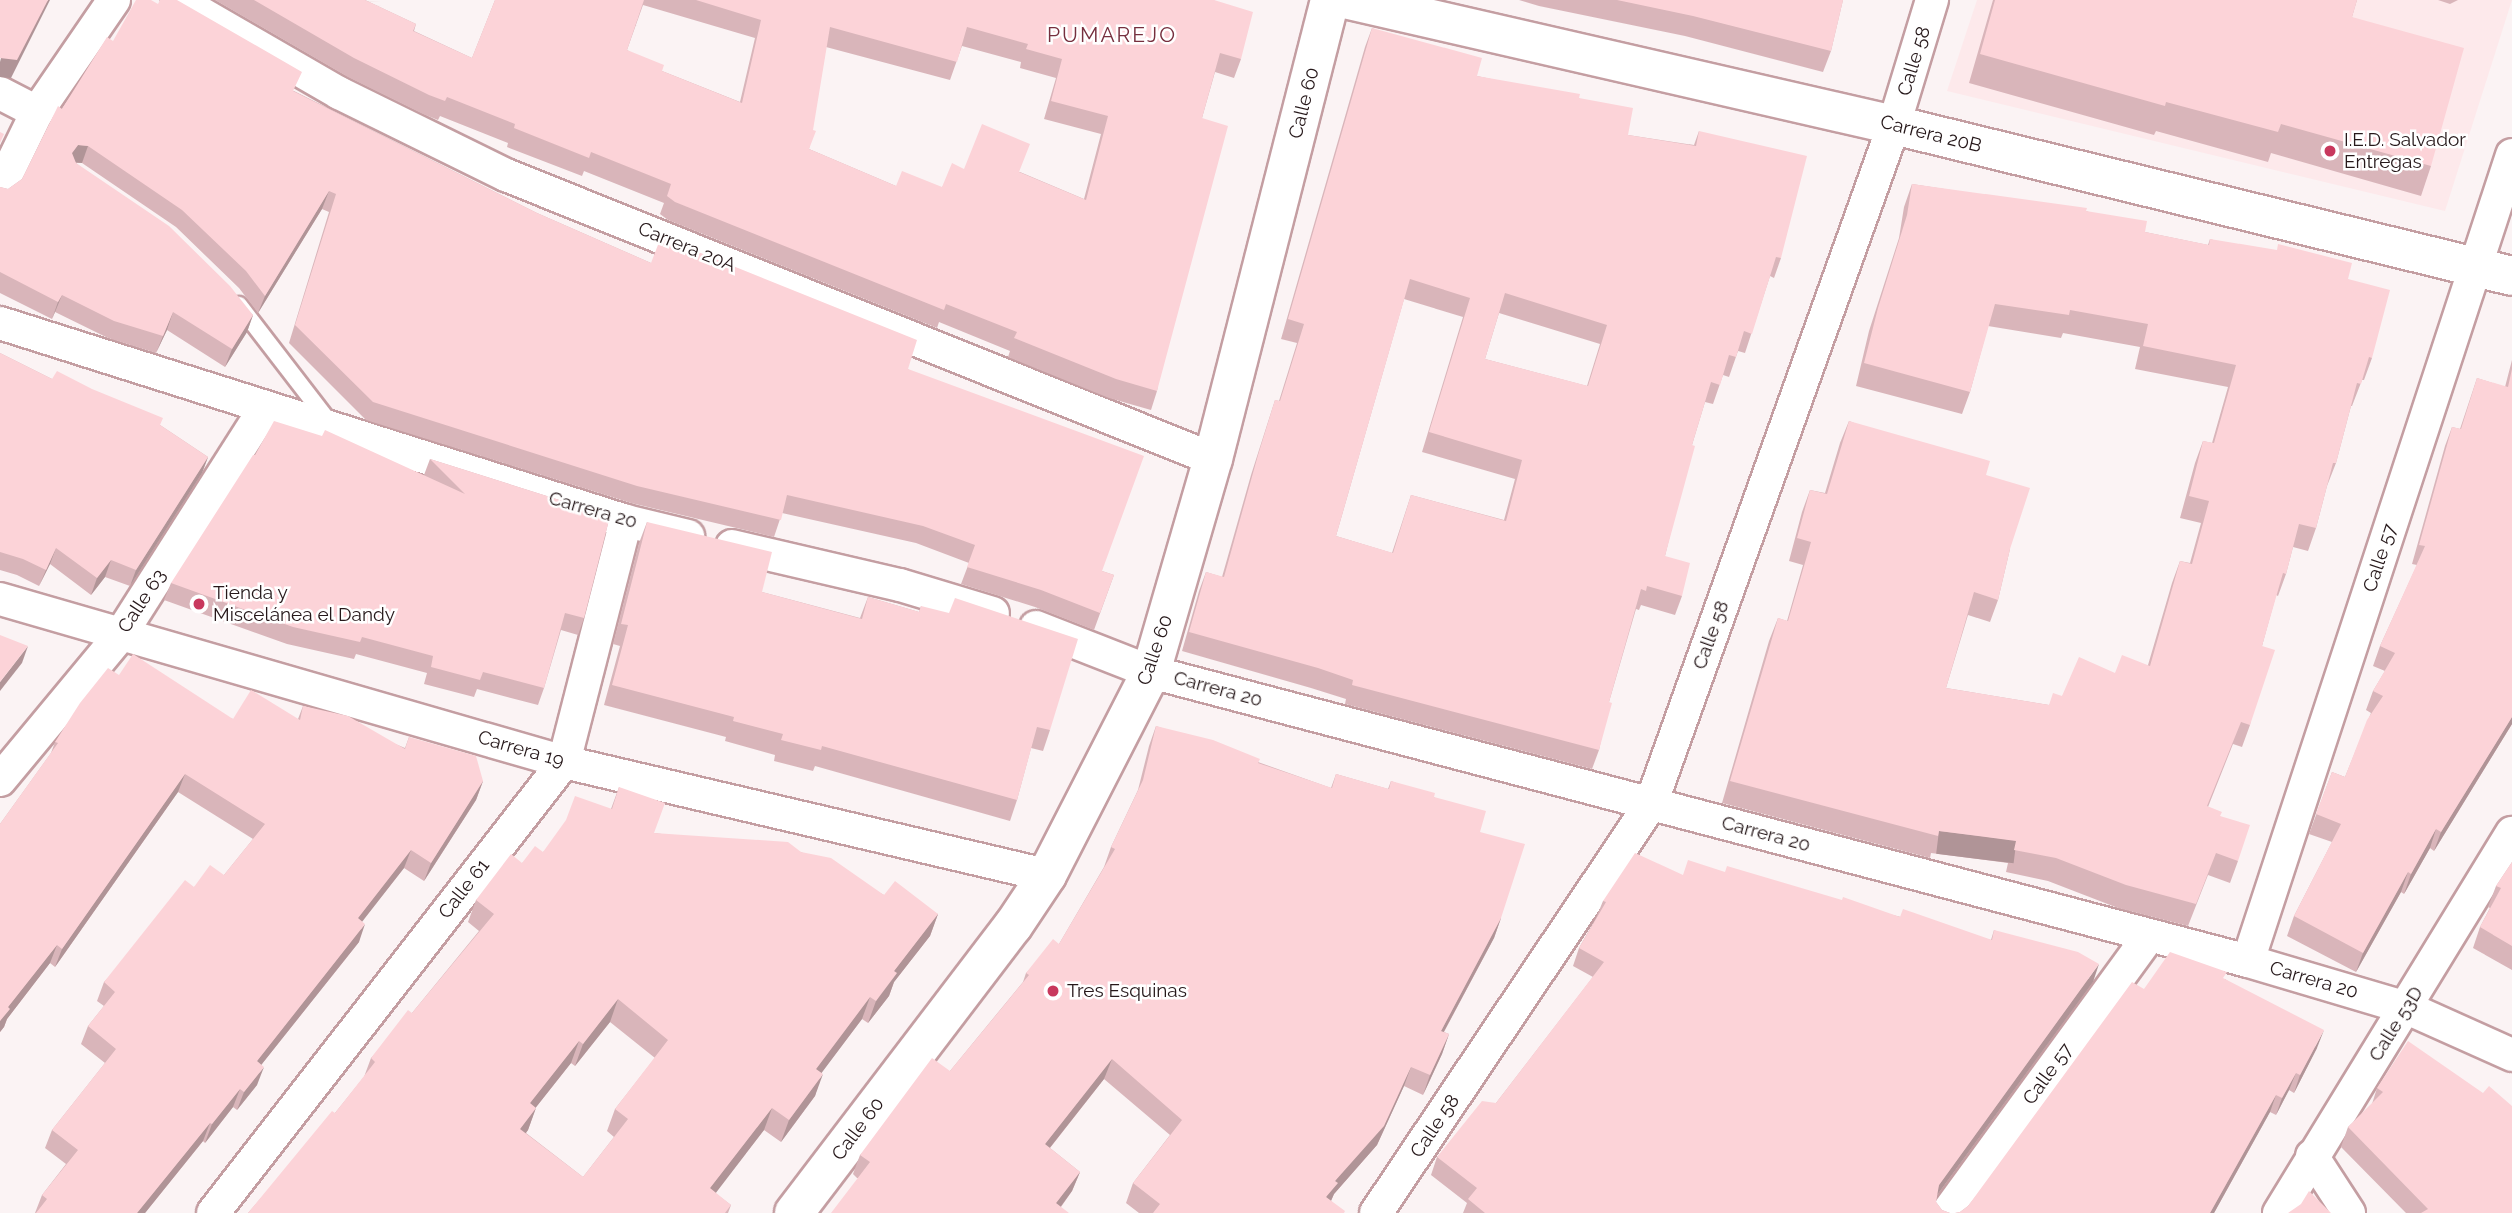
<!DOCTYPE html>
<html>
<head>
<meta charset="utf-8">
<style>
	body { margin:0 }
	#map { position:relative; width:2512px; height:1213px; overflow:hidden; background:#fbf3f4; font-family:Raleway,sans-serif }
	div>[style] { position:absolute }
	.built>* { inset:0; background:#fde9eb }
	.roads { filter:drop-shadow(2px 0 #c49ea2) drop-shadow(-2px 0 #c49ea2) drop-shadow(0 2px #c49ea2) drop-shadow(0 -2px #c49ea2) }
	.service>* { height:16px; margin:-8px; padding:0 8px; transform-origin:8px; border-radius:8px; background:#fff }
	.minor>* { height:32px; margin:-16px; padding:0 16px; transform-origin:16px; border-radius:16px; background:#fff }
	.tertiary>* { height:38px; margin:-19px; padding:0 19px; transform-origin:19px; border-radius:19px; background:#fff }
	.wall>* { inset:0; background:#d9b5ba }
	.shaded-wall>* { inset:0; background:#b09497; transform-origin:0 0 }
	.building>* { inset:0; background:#fcd3d8 }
	.dots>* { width:19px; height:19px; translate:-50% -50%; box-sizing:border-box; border:4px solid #fff; border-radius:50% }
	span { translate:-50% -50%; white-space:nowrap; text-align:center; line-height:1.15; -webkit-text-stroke:5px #fff; paint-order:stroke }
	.street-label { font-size:19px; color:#26181a }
	.poi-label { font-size:19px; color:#26181a }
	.left { translate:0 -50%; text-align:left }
	.neighbourhood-label { font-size:21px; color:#762f3e; letter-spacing:2px }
</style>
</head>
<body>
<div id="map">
	<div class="built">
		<i style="clip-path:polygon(1977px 0,2512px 0,2445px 211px,1947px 91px)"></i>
	</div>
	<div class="roads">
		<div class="service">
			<i style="left:239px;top:305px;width:149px;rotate:52.4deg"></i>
		</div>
		<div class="minor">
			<i style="left:178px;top:0;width:186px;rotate:30deg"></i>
			<i style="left:339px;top:93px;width:186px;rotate:26.2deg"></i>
			<i style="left:506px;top:175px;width:762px;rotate:21.89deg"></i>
			<i style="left:0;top:93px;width:42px;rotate:27.2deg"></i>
			<i style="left:0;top:188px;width:85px;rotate:-64deg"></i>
			<i style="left:37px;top:112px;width:136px;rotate:-55.5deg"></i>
			<i style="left:0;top:323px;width:657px;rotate:17.55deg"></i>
			<i style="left:626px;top:521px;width:64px;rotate:13.6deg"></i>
			<i style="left:732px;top:546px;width:172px;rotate:13.1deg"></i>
			<i style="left:900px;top:585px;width:97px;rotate:16.8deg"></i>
			<i style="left:0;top:599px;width:587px;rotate:16.12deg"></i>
			<i style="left:564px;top:762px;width:496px;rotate:13.2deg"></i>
			<i style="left:1036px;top:627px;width:123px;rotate:21.4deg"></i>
			<i style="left:1151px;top:672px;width:1134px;rotate:14.76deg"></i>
			<i style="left:2248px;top:961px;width:166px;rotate:16.5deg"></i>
			<i style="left:2407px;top:1008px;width:115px;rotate:24.1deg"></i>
			<i style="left:0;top:780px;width:190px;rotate:-50.3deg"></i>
			<i style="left:121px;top:634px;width:268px;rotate:-57.5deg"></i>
			<i style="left:2248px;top:961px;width:848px;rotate:-71.86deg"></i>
			<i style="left:2312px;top:1156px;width:68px;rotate:57deg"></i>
			<i style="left:213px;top:1213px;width:571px;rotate:-52.11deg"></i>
			<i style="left:564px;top:762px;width:249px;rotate:-75.6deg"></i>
			<i style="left:1376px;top:1213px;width:493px;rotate:-56.1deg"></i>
			<i style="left:1651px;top:804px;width:721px;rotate:-70.31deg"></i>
			<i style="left:1894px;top:125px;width:131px;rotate:-73.1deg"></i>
			<i style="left:1947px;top:1213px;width:343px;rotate:-53.9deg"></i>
			<i style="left:2279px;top:1213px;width:446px;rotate:-58.5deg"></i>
		</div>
		<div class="tertiary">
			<i style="left:1349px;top:0;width:559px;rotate:12.92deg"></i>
			<i style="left:1894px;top:125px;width:636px;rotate:13.73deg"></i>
			<i style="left:794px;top:1213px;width:361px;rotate:-52.7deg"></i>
			<i style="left:1013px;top:926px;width:61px;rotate:-56.3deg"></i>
			<i style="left:1047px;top:875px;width:228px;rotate:-62.9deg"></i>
			<i style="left:1151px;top:672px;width:222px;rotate:-73.8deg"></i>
			<i style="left:1213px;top:459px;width:474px;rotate:-75.7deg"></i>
		</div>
	</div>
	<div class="wall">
		<i style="clip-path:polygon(evenodd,215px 0,365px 0,416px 24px,414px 31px,472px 58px,495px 0,1214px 0,1241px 59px,1234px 78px,1215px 72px,1202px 118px,1157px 391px,1151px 410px,1109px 398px,1008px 357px,1010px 351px,939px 322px,937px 328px,668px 220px,660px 214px,664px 203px,584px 171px,582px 176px,507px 147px,508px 143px,440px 116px,438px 120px,423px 114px,348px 77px,215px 0,643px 5px,755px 38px,740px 102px,662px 71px,627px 50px,643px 5px,215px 0,962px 46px,1021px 62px,1020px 68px,1056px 78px,1044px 119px,1101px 134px,1084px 199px,1020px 172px,964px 169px,942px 187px,896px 186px,809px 149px,826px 47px,950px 80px,962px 46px)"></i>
		<i style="clip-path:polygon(1519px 0,1843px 0,1831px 51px,1823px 72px,1685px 36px,1539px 6px)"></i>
		<i style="clip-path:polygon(1993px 0,2357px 0,2352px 17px,2431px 166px,2421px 196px,2271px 153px,2268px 162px,2156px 131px,2154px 135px,1969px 83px)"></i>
		<i style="clip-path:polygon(2438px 0,2458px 0,2450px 4px)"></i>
		<i style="clip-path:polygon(evenodd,1372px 28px,1477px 76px,1579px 98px,1628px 135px,1694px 145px,1699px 131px,1781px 258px,1774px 278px,1770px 276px,1745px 353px,1738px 351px,1729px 377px,1723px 375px,1713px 404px,1705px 402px,1692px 445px,1665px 556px,1682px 596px,1675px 615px,1641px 605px,1639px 610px,1636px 609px,1609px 702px,1599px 750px,1592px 769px,1345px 704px,1346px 699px,1311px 688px,1182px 651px,1199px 591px,1206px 572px,1222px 577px,1251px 475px,1275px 400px,1279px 401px,1297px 343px,1281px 339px,1365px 47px,1372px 28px,1404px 299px,1463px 317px,1422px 452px,1515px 479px,1504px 520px,1411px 495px,1392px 553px,1336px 536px,1404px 299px,1372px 28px,1499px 313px,1600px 344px,1587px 386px,1485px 359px,1499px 313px)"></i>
		<i style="clip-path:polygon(113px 41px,294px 91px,537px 213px,651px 263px,908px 369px,1102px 571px,1114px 575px,1094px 630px,1035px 607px,961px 584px,969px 563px,916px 543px,782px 513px,774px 537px,631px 503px,366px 420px,289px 343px,329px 212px,322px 209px,258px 313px,239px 288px,176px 227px,82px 163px,76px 163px,253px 315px,247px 332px,225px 367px,167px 330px,156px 353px,108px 338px,55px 312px,52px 319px,0 293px,0 187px,8px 189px,22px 179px,62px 109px)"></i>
		<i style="clip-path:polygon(1912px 184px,2086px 211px,2145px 232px,2208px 245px,2210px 239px,2348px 279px,2372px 358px,2364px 380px,2362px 380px,2352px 406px,2351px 406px,2336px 463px,2327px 486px,2316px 528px,2308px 551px,2293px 547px,2286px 574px,2278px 596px,2276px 595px,2262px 646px,2250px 725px,2242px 747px,2233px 744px,2208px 807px,2220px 816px,2238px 861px,2230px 883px,2208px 875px,2188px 926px,2118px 908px,2048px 881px,2006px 872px,2008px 863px,1931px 853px,1930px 858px,1722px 803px,1769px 641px,1778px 618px,1787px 621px,1803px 565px,1789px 561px,1802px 512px,1810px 490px,1825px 493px,1840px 443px,1849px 421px,1986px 475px,2010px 549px,1998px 600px,1990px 622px,1968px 615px,1946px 688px,2049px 705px,2062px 696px,2115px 673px,2148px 665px,2172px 583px,2180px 561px,2190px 563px,2201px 523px,2180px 518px,2195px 463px,2203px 441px,2212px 443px,2228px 387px,2135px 369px,2140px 347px,2063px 333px,2061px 338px,1988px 326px,1970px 392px,1962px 414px,1856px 386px,1869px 331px,1899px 238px,1904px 207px)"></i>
		<i style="clip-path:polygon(0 353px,52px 379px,160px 425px,208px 457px,202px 473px,130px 586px,105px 577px,91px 595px,50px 564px,39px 586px,17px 575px,0 570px)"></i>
		<i style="clip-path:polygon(2512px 360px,2512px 724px,2434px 851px,2430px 848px,2404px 894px,2401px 892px,2356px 972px,2287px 936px,2294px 916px,2332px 842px,2309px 834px,2332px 772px,2345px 777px,2371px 713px,2366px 710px,2373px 691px,2385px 671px,2373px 666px,2380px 646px,2417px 565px,2412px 564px,2445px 446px,2452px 427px,2460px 429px,2477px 378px,2505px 387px)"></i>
		<i style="clip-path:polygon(430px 459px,610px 516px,584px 618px,578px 635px,561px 630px,544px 688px,538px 705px,477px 689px,474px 697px,424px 684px,427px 673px,356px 654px,354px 659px,287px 644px,164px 600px,171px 583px,424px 475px)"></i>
		<i style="clip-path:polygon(647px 522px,762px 592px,860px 618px,868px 597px,919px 612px,921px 606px,1050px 730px,1043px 751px,1031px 748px,1017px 800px,1010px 821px,815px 766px,813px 771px,774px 761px,775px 755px,725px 741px,726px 737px,604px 705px,620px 646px,613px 644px,639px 543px)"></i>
		<i style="clip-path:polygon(119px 675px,233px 719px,298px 719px,303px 706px,405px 748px,409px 737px,483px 781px,476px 800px,424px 881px,404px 868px,362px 921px,359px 942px,261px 1065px,257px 1085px,237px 1110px,233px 1107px,205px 1143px,203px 1141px,145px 1213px,35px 1213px,42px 1195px,66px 1164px,45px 1148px,52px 1130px,105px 1063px,81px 1044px,88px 1026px,104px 1006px,97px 1001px,104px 982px,194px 887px,224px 875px,253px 839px,178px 792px,55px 967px,50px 963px,7px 1019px,4px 1027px,0 1032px,0 824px,51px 753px,55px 742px)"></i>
		<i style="clip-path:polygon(1156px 726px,1331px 788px,1336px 774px,1388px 789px,1391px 781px,1434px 797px,1480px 832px,1501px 918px,1494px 938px,1444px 1032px,1449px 1034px,1442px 1054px,1423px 1095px,1404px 1086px,1377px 1145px,1334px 1194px,1331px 1201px,1344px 1213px,1139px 1213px,1126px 1203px,1133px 1183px,1170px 1135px,1104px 1079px,1050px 1148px,1080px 1172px,1072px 1191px,1061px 1207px,857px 1178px,853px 1174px,860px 1155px,950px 1071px,1023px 982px,1026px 973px,1059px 944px,1104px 867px,1111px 847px,1138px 790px,1149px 746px)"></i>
		<i style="clip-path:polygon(evenodd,619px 787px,654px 833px,801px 852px,884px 895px,938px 914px,930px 936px,894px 982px,889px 996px,868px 1023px,862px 1019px,821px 1073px,815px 1096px,781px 1142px,764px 1130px,715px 1193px,731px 1205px,728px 1213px,248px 1213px,335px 1113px,364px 1077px,371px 1058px,412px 1013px,479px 931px,468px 922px,476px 900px,522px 863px,543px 852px,611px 809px,619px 787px,610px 1022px,655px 1058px,615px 1109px,607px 1131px,614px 1137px,583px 1177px,526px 1133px,528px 1130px,536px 1107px,571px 1063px,575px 1066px,610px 1022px)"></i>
		<i style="clip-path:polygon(2512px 862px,2512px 970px,2473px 948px,2480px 927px,2490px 908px,2488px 907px,2496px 886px)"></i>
		<i style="clip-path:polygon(1725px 872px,1991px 940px,1994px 930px,2093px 982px,1937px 1195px,1936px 1202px,1942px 1210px,1950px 1213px,1463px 1213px,1467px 1203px,1431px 1175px,1437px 1157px,1496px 1103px,1593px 977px,1573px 966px,1579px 948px,1596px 918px,1603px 901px,1683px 875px)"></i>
		<i style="clip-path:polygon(2225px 979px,2317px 1048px,2294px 1093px,2289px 1090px,2276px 1115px,2270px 1112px,2214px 1213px,1955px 1213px,1960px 1212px,1968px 1206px,2144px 989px)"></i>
		<i style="clip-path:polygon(2377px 1088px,2483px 1093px,2512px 1213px,2406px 1213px,2341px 1147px,2348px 1127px,2372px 1104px)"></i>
	</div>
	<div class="shaded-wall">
		<i style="clip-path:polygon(48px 0,50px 0,11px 78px,0 77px,0 62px,1px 58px)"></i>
		<i style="clip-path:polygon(78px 145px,88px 146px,82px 163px,72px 162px,72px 153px)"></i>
		<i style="clip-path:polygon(329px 191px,322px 209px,258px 313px,265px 296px)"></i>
		<i style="clip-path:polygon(62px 295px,55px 312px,52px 319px,58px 302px)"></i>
		<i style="clip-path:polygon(173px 312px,167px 330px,156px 353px,163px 336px)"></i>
		<i style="clip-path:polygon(253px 315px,247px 332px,225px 367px,232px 349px)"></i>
		<i style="clip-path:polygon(208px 457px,202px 473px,130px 586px,136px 570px)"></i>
		<i style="clip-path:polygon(56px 548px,50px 564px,39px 586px,46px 570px)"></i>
		<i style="clip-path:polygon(111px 560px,105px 577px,91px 595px,97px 578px)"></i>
		<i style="clip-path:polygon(28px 646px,22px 663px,0 691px,0 682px)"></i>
		<i style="clip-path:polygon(2512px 717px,2512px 724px,2434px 851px,2441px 832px)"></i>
		<i style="clip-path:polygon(185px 774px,178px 792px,55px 967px,62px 949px)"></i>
		<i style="clip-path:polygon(483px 781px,476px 800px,424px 881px,431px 863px)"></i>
		<i style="clip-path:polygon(2436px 829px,2430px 848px,2404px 894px,2411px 874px)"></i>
		<i style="left:1939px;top:831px;width:78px;height:23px;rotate:7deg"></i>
		<i style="clip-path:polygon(411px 850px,404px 868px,351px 936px,358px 918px)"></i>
		<i style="clip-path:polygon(2408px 872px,2401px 892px,2356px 972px,2363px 953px)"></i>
		<i style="clip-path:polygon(938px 914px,930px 936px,894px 982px,889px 996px,868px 1023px,876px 1001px,894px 971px)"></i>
		<i style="clip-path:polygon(1501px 918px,1494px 938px,1434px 1050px,1441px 1031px)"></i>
		<i style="clip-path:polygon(365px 924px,359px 942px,250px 1079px,257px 1061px)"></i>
		<i style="clip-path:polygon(57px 945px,50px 963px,7px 1019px,4px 1027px,0 1032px,0 1021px,8px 1007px)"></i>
		<i style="clip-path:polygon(2099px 964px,2093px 982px,1932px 1202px,1939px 1185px)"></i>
		<i style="clip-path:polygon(870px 997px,862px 1019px,808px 1091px,816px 1069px)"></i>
		<i style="clip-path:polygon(618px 999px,610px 1022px,575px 1066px,583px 1044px)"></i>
		<i style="clip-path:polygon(2324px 1030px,2317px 1048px,2294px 1093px,2300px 1075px)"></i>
		<i style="clip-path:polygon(1449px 1034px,1442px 1054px,1423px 1095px,1430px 1075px)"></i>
		<i style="clip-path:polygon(579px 1041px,571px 1063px,522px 1125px,530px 1103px)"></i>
		<i style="clip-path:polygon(1112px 1059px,1104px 1079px,1037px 1164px,1045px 1144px)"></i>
		<i style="clip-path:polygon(264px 1067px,257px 1085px,237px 1110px,244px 1092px)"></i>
		<i style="clip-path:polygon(1411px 1067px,1404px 1086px,1377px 1145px,1334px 1194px,1330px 1203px,1326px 1197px,1335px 1181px)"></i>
		<i style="clip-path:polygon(2296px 1073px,2289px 1090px,2276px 1115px,2282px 1098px)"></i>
		<i style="clip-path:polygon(823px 1074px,815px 1096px,781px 1142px,789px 1120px)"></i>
		<i style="clip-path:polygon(240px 1089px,233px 1107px,205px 1143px,212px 1124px)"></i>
		<i style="clip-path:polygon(2276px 1095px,2270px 1112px,2214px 1213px,2210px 1213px)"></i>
		<i style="clip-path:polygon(536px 1108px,528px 1130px,512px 1151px,520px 1129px)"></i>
		<i style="clip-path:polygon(772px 1108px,764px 1130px,702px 1211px,710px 1188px)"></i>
		<i style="clip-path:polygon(210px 1123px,203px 1141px,145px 1213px,137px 1213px)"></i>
		<i style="clip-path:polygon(1080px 1172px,1072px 1191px,1056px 1213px,1056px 1203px)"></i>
	</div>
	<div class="building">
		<i style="clip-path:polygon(0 0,48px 0,17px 60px,0 58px)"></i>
		<i style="clip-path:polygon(136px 0,151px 0,158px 4px,160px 0,177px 0,302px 72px,293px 91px,537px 213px,651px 263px,661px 237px,917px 340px,908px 369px,1144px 456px,1102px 571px,1114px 575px,1100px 613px,1041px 590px,967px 567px,975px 545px,923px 526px,787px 495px,781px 520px,637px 486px,373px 402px,295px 325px,336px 194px,329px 191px,265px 296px,246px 271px,182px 210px,88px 146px,78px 145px,72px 153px,76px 163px,169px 226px,230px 286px,253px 315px,232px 349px,173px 312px,163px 336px,114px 321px,62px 295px,58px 302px,0 272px,0 187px,8px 189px,22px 179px,58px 106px,62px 109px,107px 37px,113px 41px)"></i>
		<i style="clip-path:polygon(evenodd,254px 0,365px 0,416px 24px,413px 31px,472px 58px,495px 0,644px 0,627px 50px,664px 65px,662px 71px,742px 103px,761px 20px,696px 0,1214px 0,1253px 12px,1241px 59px,1220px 53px,1202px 118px,1228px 126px,1157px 391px,1116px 379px,1014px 338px,1017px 332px,946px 304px,944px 310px,675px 202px,667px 196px,671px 184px,591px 152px,589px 158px,514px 128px,515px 124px,447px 97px,445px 101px,429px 95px,354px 58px,254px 0,830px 27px,957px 62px,967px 27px,1028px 44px,1026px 49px,1062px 59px,1051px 101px,1108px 116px,1086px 200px,1019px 172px,1030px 144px,982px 124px,964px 169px,952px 163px,942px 187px,902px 171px,896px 186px,809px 149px,816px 131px,813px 130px,830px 27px)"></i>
		<i style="clip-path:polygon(1617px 0,1843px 0,1831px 51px,1693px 16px)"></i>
		<i style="clip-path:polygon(1995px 0,2357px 0,2352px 17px,2464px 48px,2431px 166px,2281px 124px,2278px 132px,2166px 102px,2165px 106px,1980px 54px)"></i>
		<i style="clip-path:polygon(evenodd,1372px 28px,1482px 58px,1477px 76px,1580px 94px,1579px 98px,1633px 108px,1628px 135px,1696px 146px,1699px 131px,1807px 156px,1781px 258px,1776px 257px,1752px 334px,1744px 331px,1736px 357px,1729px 355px,1720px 385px,1711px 382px,1692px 445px,1695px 446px,1665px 556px,1690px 563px,1682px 596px,1647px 586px,1646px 591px,1641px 589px,1609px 702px,1612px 703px,1599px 750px,1352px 685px,1353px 680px,1318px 668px,1189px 632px,1206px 572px,1224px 577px,1258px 455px,1275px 400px,1280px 401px,1304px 324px,1288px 319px,1372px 28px,1410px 279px,1470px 298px,1429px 432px,1522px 460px,1506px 521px,1411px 495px,1393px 553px,1336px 536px,1410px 279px,1372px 28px,1505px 293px,1607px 325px,1588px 386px,1485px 359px,1505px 293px)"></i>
		<i style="clip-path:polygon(0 132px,4px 134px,0 143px)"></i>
		<i style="clip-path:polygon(1912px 184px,2087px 208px,2086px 211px,2147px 221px,2145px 232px,2209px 245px,2210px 239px,2277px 250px,2278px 244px,2352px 263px,2348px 279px,2390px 290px,2372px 358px,2369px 357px,2361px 384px,2357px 383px,2336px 463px,2333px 463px,2316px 528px,2299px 524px,2286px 574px,2283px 573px,2262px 646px,2275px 650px,2250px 725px,2241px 722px,2207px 806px,2222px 812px,2220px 816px,2250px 825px,2238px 861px,2216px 853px,2196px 904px,2126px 885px,2056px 858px,2014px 850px,2016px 841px,1939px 831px,1938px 836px,1730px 781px,1778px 618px,1788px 621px,1811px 542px,1797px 538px,1810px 490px,1827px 494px,1849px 421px,1990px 461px,1986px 475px,2030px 488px,2010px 549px,1998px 600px,1974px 592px,1946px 688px,2049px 705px,2053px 693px,2062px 696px,2079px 657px,2115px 673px,2122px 655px,2150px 666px,2180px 561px,2192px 564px,2209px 501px,2189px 496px,2203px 441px,2214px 443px,2236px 365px,2143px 346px,2148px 324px,2070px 310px,2069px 315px,1995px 304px,1970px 392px,1864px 363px,1878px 308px,1907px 215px)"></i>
		<i style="clip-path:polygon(0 353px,52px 379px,57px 371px,92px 389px,163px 418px,160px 425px,208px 457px,136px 570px,111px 560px,97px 578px,56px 548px,46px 570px,23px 559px,0 552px)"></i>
		<i style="clip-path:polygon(2512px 369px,2512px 717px,2441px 832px,2436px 829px,2411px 874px,2408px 872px,2363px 953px,2294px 916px,2341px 824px,2316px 814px,2332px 772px,2345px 777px,2367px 720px,2383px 696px,2373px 691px,2395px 653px,2380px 646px,2425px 546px,2419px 545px,2452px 427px,2461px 429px,2477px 378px,2508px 387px)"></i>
		<i style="clip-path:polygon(274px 421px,322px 436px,325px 430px,465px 494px,430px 459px,610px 516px,584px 618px,565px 613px,544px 688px,483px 672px,480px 680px,431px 667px,433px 656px,362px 637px,360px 642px,293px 627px,171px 583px,253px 455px,255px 455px)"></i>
		<i style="clip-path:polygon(647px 522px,772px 552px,762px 592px,862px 619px,868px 597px,919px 612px,921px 606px,949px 613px,955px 598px,1078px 639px,1050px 730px,1037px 727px,1017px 800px,822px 746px,821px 750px,781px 740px,783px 734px,733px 721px,734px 717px,612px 685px,628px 625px,621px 624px)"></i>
		<i style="clip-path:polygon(0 635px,28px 646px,0 682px)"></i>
		<i style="clip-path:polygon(133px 654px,233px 719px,251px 690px,300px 720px,303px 706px,348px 716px,405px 749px,409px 737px,476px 756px,483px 781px,431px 863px,411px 850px,358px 918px,365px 924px,257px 1061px,264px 1067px,244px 1092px,240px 1089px,212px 1124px,210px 1123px,137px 1213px,36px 1213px,47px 1199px,42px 1195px,78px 1150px,52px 1130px,116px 1049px,88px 1026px,115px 992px,104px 982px,185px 880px,194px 887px,210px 865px,224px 875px,265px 824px,185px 774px,62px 949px,57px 945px,8px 1007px,10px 1009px,0 1021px,0 824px,58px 743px,55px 742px,80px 703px,108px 668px,119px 675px)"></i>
		<i style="clip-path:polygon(1156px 726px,1213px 740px,1260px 759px,1258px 763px,1332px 788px,1336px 774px,1389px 789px,1391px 781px,1435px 793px,1434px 797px,1486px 811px,1480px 832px,1525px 844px,1501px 918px,1441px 1031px,1449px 1034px,1430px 1075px,1411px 1067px,1384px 1126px,1335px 1181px,1338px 1183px,1326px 1197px,1345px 1211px,1344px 1213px,1153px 1213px,1160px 1204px,1133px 1183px,1182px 1120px,1112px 1059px,1045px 1144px,1080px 1172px,1056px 1203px,1069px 1213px,831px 1213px,870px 1162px,860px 1155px,932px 1058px,950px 1071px,1029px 975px,1026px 973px,1053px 939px,1059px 944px,1115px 849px,1111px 847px,1143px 780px)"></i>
		<i style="clip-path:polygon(evenodd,619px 787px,665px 803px,654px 833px,788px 842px,801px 852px,831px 858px,884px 895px,895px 881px,938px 914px,894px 971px,897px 973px,876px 1001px,870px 997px,816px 1069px,823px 1074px,789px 1120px,772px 1108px,710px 1188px,731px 1205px,725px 1213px,248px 1213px,332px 1111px,335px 1113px,375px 1062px,371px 1058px,408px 1010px,412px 1013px,494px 914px,476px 900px,511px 854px,522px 863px,535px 846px,543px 852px,566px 820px,575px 796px,612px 809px,619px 787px,618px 999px,668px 1040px,615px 1109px,628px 1119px,583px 1177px,520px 1129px,536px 1108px,530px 1103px,579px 1041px,583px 1044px,618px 999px)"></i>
		<i style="clip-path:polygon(1635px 853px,1683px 875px,1688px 860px,1725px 872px,1727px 866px,1842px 900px,1843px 897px,1900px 917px,1903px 909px,1992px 940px,1994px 930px,2078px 952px,2099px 964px,1939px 1185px,1936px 1202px,1942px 1210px,1950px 1213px,1485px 1213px,1468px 1199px,1477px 1188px,1437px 1157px,1482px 1101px,1496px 1103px,1604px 962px,1579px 948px,1606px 902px,1603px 901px)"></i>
		<i style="clip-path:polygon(2512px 862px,2512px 946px,2480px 927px,2501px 888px,2496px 886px)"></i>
		<i style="clip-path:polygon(2170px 952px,2227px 972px,2223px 978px,2324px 1030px,2300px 1075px,2296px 1073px,2282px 1098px,2276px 1095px,2210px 1213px,1955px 1213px,1960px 1212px,1968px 1206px,2132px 982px,2144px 989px)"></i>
		<i style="clip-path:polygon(2408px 1041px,2483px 1093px,2489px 1086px,2512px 1106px,2512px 1213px,2421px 1213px,2428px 1209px,2348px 1127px,2383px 1092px,2377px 1088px)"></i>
		<i style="clip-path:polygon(2309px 1191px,2331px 1213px,2288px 1213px,2301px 1204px)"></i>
	</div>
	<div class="dots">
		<i style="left:2330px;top:151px;background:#c8385d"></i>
		<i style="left:199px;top:604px;background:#c8385d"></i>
		<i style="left:1053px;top:991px;background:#c8385d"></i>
	</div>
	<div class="street-label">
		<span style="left:1914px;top:61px;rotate:-73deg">Calle 58</span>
		<span style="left:1304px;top:103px;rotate:-76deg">Calle 60</span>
		<span style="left:1931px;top:134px;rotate:14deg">Carrera 20B</span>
		<span style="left:687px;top:247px;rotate:22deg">Carrera 20A</span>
		<span style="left:593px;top:510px;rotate:16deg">Carrera 20</span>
		<span style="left:2380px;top:558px;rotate:-72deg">Calle 57</span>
		<span style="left:142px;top:601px;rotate:-57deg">Calle 63</span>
		<span style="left:1711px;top:635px;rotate:-70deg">Calle 58</span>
		<span style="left:1155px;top:650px;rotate:-71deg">Calle 60</span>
		<span style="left:1218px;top:689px;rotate:15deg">Carrera 20</span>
		<span style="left:521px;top:749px;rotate:16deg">Carrera 19</span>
		<span style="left:1766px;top:834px;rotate:15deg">Carrera 20</span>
		<span style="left:464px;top:889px;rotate:-52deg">Calle 61</span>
		<span style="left:2314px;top:980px;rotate:16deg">Carrera 20</span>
		<span style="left:2396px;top:1024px;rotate:-58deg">Calle 53D</span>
		<span style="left:2048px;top:1074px;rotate:-54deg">Calle 57</span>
		<span style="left:1435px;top:1126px;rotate:-56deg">Calle 58</span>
		<span style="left:858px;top:1129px;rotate:-53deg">Calle 60</span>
	</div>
	<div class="poi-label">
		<span class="left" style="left:2344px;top:151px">I.E.D. Salvador<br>Entregas</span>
		<span class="left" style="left:213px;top:604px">Tienda y<br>Miscelánea el Dandy</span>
		<span class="left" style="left:1067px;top:991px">Tres Esquinas</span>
	</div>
	<div class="neighbourhood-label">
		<span style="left:1112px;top:35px">PUMAREJO</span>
	</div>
</div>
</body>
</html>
